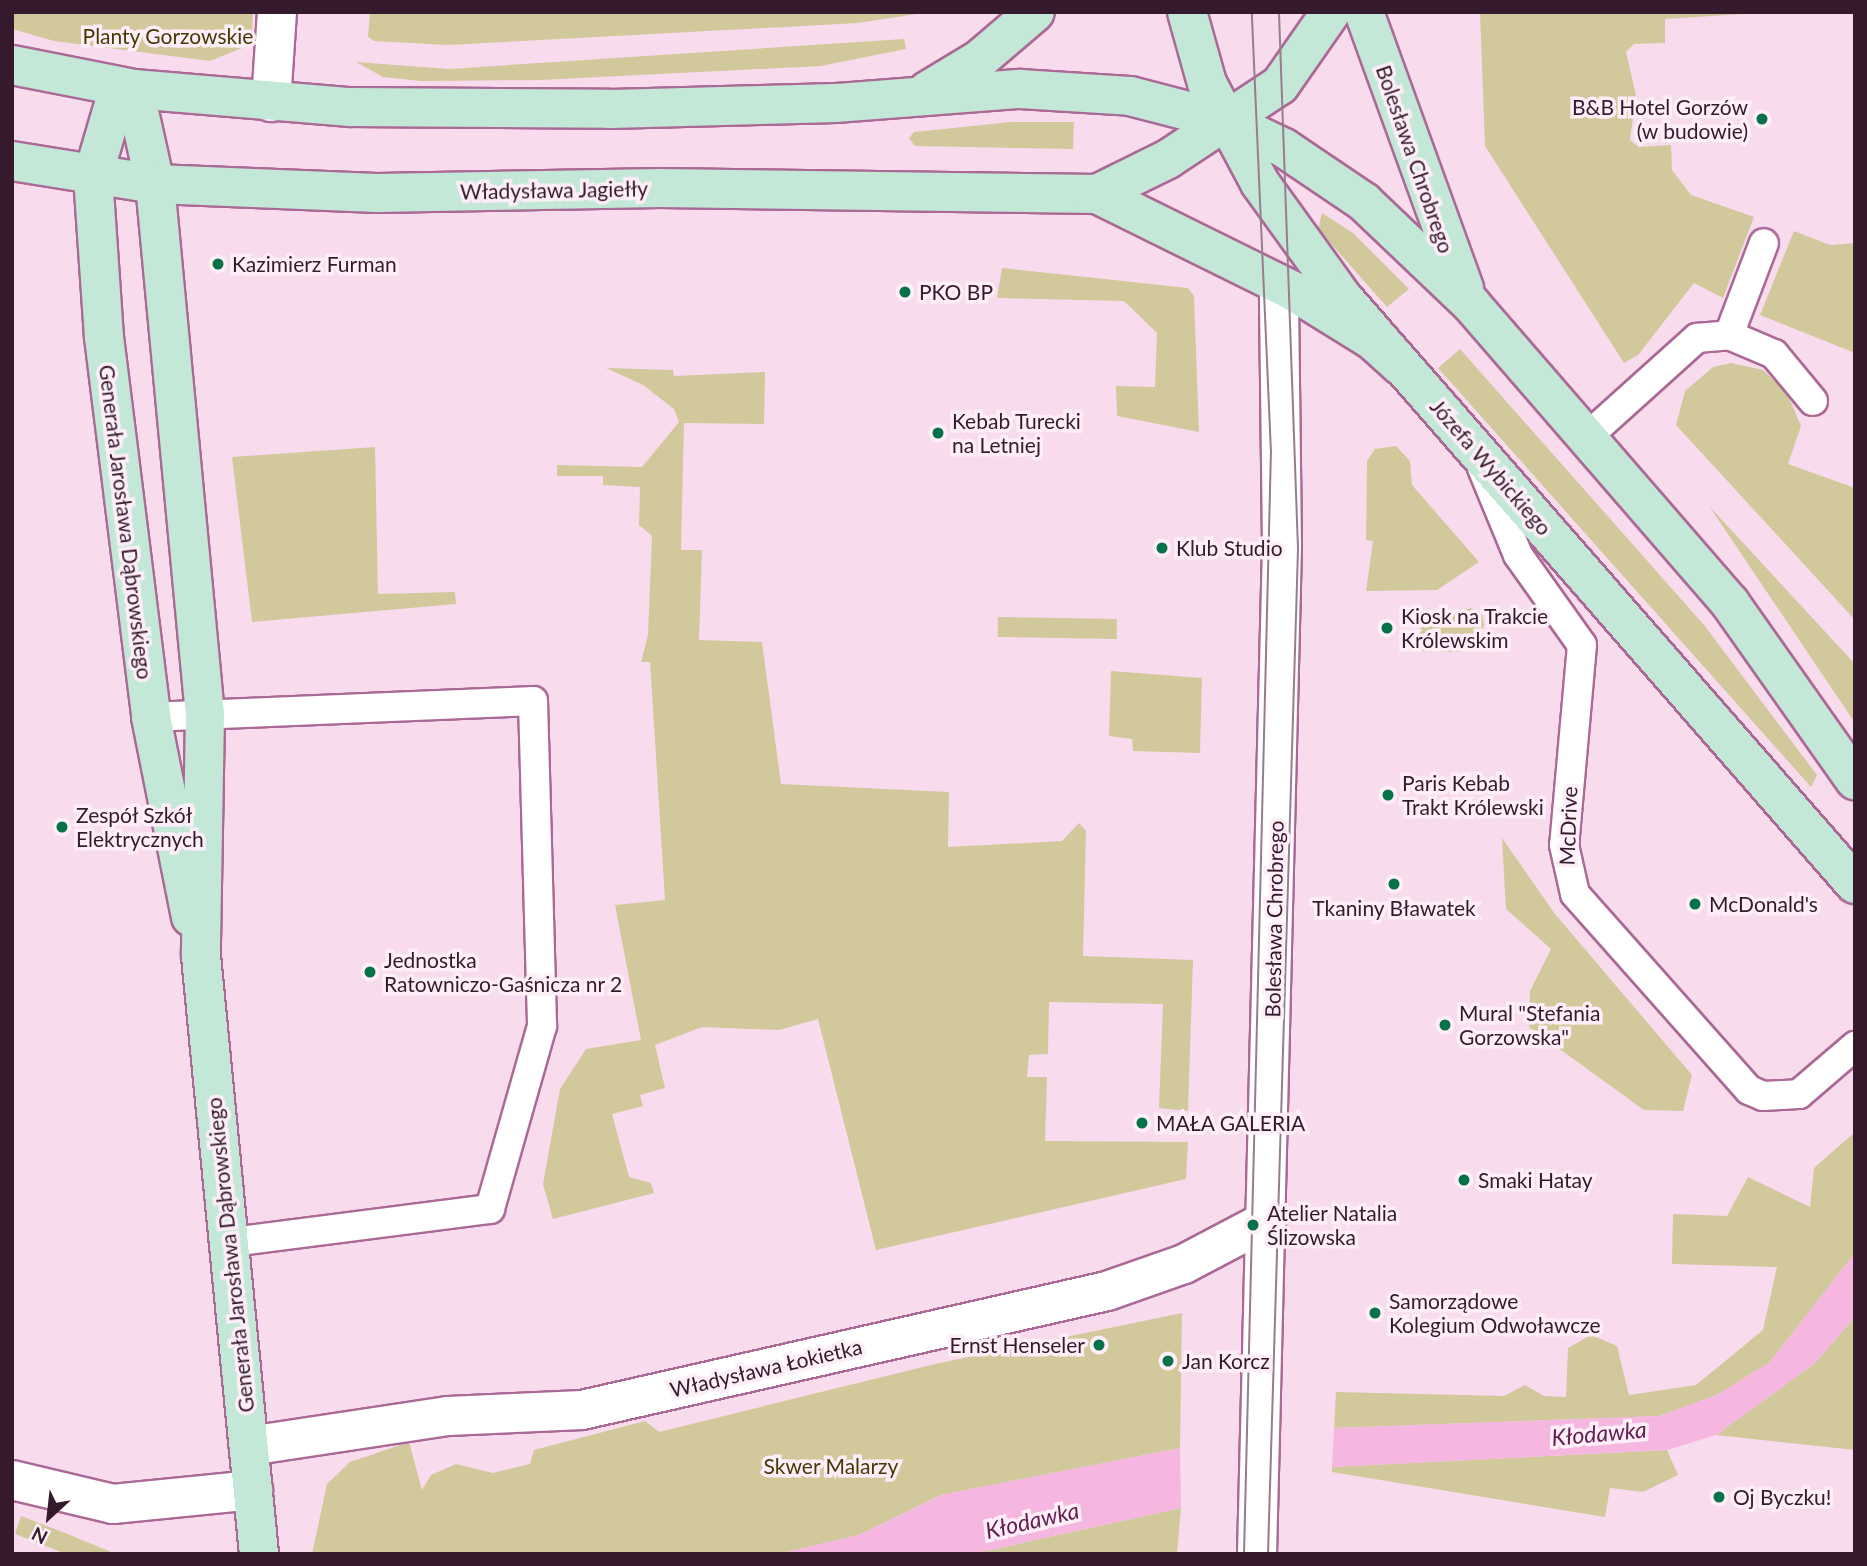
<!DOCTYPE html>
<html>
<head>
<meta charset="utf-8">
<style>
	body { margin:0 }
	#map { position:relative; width:1867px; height:1566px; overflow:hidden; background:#f9dbee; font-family:Lato,sans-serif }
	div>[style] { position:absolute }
	.green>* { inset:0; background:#d1c99c; transform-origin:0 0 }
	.water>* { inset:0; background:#f5b7df }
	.roads { filter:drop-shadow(2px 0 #ab6996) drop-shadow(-2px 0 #ab6996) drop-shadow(0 2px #ab6996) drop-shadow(0 -2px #ab6996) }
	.lane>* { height:28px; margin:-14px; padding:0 14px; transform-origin:14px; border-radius:14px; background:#fff }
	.street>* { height:38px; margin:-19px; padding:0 19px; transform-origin:19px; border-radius:19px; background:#fff }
	.secondary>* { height:38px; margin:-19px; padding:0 19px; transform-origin:19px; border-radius:19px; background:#c4e8d8 }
	.tram>* { height:2px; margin:-1px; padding:0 1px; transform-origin:1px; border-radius:1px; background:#987c8f }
	.dots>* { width:19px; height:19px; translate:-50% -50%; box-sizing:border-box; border:4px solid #fdeef7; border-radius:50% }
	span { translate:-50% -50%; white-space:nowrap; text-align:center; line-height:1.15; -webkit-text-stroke:7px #fdeef7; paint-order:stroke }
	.park-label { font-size:21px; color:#443b04 }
	.poi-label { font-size:21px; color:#351a2d }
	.right { translate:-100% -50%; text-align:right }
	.left { translate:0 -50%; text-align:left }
	.street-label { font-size:21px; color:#351a2d }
	.water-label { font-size:23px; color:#631e51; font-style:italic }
	.frame { position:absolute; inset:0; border:14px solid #351a2d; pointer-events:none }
	.north { position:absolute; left:14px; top:1482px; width:70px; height:70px; -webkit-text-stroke:5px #fdeef7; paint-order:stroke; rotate:207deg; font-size:19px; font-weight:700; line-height:28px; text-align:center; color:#351a2d }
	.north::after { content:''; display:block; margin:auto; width:24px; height:32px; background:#351a2d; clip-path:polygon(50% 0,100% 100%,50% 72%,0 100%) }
</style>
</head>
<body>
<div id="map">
	<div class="green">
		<i style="clip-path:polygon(12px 12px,253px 12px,252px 34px,242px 48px,210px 61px,54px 41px,12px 29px)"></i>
		<i style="clip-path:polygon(370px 12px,930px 12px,858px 23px,448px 45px,374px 41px,368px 37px)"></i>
		<i style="clip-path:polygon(1480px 12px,1775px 12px,1665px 19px,1665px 43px,1634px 44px,1626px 52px,1636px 95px,1630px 140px,1639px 147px,1671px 145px,1672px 170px,1691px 195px,1754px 217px,1723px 298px,1694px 283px,1638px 355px,1624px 363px,1485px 146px)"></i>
		<i style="clip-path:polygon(904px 39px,906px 49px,821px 66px,540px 80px,421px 81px,383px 77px,356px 62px,449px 69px)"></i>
		<i style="clip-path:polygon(1011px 122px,1074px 122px,1073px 149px,915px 146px,909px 138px,914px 132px)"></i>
		<i style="clip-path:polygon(1322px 213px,1353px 233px,1409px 289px,1387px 307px,1318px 229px)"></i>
		<i style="clip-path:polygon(1794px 231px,1830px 245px,1855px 243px,1855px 353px,1760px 315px)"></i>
		<i style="clip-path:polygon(1002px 268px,1188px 288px,1194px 296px,1199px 432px,1117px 416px,1116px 386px,1155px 387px,1157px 333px,1124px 301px,997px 298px)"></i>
		<i style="clip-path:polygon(1460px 349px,1704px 625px,1817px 775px,1811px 787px,1438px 368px)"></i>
		<i style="clip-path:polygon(1731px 363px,1763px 370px,1787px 393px,1801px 426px,1788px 464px,1855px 488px,1855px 620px,1676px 425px,1685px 391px,1713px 367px)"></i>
		<i style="clip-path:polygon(606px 368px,673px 370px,674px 376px,765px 372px,764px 424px,684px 423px,681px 550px,702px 550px,699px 640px,762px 642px,781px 784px,949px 792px,948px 847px,1062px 841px,1079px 823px,1086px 831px,1083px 956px,1193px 960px,1188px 1111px,1159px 1108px,1163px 1004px,1049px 1002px,1048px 1054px,1029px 1055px,1027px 1077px,1047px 1077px,1045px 1141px,1188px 1142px,1186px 1179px,876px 1250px,818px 1019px,779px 1030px,702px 1027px,655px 1045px,665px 1088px,640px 1095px,643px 1106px,612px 1114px,629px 1177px,651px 1183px,654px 1193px,553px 1219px,543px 1184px,560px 1089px,586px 1049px,641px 1040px,615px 905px,665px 900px,650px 662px,641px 662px,648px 635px,652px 536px,639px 525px,640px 487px,603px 485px,603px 476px,557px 476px,557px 465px,642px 467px,679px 422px,674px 409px,643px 385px)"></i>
		<i style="clip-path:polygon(1396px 446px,1410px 461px,1412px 485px,1479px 562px,1437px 590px,1366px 591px,1373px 541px,1366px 540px,1367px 461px,1375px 449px)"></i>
		<i style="clip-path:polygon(375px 447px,378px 594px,455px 592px,456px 604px,252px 622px,232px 457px)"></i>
		<i style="clip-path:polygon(1709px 506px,1855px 664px,1855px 723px)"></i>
		<i style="clip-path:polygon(1471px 608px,1482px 614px,1484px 626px,1477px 637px,1463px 641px,1461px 652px,1419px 651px,1421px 617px,1428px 623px,1453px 619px,1452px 613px)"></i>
		<i style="left:998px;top:617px;width:119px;height:20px;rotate:1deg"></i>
		<i style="clip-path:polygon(1111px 671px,1202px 678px,1200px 753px,1133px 751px,1132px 739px,1109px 736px)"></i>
		<i style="clip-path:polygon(1502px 838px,1555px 914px,1692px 1075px,1683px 1111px,1644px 1110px,1529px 1027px,1530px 991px,1551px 949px,1506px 909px)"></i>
		<i style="clip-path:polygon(1855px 1132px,1855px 1253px,1769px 1363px,1717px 1395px,1659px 1416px,1334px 1428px,1336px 1392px,1504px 1396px,1525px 1385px,1544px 1396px,1566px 1397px,1568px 1348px,1591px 1335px,1617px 1346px,1629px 1395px,1696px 1385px,1763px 1330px,1777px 1267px,1672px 1264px,1673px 1214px,1727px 1216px,1748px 1177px,1810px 1207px,1814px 1168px)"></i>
		<i style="clip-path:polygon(1182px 1313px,1180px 1448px,941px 1495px,859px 1535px,778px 1554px,312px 1554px,327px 1484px,350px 1462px,409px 1442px,422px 1490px,431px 1475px,456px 1464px,493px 1473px,530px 1464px,534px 1450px,645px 1421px,659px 1432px,935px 1364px)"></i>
		<i style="clip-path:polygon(1855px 1317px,1855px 1450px,1716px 1435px,1815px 1363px)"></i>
		<i style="clip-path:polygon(1667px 1450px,1678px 1475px,1643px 1492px,1610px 1488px,1605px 1517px,1332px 1472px,1332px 1467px)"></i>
		<i style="clip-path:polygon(1181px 1508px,1177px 1554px,972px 1554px)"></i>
		<i style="clip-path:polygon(21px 1516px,70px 1535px,116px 1554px,66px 1554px,15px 1534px)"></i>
	</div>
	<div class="water">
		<i style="clip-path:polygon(1855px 1253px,1855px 1317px,1815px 1363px,1716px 1435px,1667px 1450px,1332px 1467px,1334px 1428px,1659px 1416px,1717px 1395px,1769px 1363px)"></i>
		<i style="clip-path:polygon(1180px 1448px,1181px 1508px,972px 1554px,778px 1554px,859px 1535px,941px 1495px)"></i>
	</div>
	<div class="roads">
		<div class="lane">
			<i style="left:1729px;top:335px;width:49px;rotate:22.9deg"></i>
			<i style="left:1774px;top:354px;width:61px;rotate:50.3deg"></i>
			<i style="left:1588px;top:436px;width:147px;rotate:-42deg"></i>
			<i style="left:1697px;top:338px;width:32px;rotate:-5deg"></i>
			<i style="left:1729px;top:335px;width:98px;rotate:-69.2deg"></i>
			<i style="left:1482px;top:468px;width:94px;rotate:67.5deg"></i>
			<i style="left:1518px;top:555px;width:110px;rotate:54.6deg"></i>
			<i style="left:1582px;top:645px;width:201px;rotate:95.1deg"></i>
			<i style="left:1564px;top:845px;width:50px;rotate:77.3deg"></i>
			<i style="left:1575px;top:894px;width:262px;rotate:48.4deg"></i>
			<i style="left:1749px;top:1090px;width:15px;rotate:23deg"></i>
			<i style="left:1763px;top:1096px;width:36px;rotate:-3deg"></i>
			<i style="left:1799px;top:1094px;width:74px;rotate:-40.6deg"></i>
			<i style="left:151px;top:717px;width:382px;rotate:-2.4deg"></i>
			<i style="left:533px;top:701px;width:325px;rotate:88.4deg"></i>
			<i style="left:542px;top:1026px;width:190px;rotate:105.9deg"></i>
			<i style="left:490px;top:1209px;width:261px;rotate:172.7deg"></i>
		</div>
		<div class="street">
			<i style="left:271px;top:102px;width:90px;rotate:-86.2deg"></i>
			<i style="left:249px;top:1446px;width:201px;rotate:-8.6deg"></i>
			<i style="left:448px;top:1416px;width:134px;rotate:-2.6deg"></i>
			<i style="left:582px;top:1410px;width:538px;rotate:-12.77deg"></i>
			<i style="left:1107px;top:1291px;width:82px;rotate:-19.3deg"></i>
			<i style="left:1184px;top:1264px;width:93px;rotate:-27.7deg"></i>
			<i style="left:12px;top:1480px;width:104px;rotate:13.4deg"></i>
			<i style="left:113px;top:1504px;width:141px;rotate:-5.7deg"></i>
			<i style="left:1257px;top:1554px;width:1008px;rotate:-88.58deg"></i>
			<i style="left:1282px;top:546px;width:262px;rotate:-90.7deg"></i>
		</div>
		<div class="secondary">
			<i style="left:1187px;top:12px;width:74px;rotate:74.3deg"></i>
			<i style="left:1207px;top:83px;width:43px;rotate:62.2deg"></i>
			<i style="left:1227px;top:121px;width:70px;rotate:62deg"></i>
			<i style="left:1260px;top:183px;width:142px;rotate:54.2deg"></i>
			<i style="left:1343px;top:298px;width:778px;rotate:48.86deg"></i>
			<i style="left:1364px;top:12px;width:294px;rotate:70.1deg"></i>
			<i style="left:12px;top:65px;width:124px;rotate:11.1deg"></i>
			<i style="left:134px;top:89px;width:217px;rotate:4.8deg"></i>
			<i style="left:350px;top:107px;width:260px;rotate:0.4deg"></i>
			<i style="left:610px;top:109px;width:226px;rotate:-1.5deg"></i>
			<i style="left:836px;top:103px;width:185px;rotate:-4.4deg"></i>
			<i style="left:1020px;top:89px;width:110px;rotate:3.6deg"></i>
			<i style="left:1130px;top:96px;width:100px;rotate:14.5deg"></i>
			<i style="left:1227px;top:121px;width:63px;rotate:25.3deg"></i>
			<i style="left:1284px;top:148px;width:97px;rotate:34deg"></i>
			<i style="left:1364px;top:202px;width:148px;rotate:43.6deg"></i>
			<i style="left:1471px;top:304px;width:396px;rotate:49.1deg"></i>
			<i style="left:1730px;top:603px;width:217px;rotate:54.8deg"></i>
			<i style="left:119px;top:87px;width:93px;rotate:106.3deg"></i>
			<i style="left:93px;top:176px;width:161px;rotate:86.1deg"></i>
			<i style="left:104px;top:337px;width:383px;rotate:82.9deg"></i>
			<i style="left:151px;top:717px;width:204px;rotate:78.7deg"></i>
			<i style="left:134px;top:89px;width:97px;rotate:77.5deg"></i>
			<i style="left:155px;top:184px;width:533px;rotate:84.62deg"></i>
			<i style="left:205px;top:715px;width:241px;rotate:91deg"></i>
			<i style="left:201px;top:956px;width:601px;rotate:84.46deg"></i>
			<i style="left:927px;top:91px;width:62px;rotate:-31.1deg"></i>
			<i style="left:980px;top:59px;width:72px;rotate:-40.5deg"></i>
			<i style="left:12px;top:161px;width:145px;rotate:9.1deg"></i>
			<i style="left:155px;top:184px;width:222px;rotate:2.3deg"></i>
			<i style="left:377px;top:193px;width:284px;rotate:-1deg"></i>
			<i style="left:661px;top:188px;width:436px;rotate:0.8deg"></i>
			<i style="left:1097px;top:194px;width:219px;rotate:26.3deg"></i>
			<i style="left:1293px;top:291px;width:93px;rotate:31.8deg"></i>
			<i style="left:1372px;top:340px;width:39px;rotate:42deg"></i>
			<i style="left:1097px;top:194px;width:79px;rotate:-26.2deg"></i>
			<i style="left:1168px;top:159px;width:134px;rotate:-33.5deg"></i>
			<i style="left:1280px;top:85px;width:89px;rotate:-55.1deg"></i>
		</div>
	</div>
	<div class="tram">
		<i style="left:1244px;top:1554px;width:1101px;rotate:-88.6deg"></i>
		<i style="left:1271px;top:453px;width:441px;rotate:-92.5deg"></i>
		<i style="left:1268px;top:1554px;width:1005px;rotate:-88.29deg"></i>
		<i style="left:1298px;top:549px;width:537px;rotate:-92.03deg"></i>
	</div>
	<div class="dots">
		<i style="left:1762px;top:119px;background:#077149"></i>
		<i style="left:218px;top:264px;background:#077149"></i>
		<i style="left:905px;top:292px;background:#077149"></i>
		<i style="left:938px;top:433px;background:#077149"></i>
		<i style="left:1162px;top:548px;background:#077149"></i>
		<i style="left:1387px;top:628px;background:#077149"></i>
		<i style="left:1388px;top:795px;background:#077149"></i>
		<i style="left:62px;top:827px;background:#077149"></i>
		<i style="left:1394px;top:884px;background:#077149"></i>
		<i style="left:1695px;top:904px;background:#077149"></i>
		<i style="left:370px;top:972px;background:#077149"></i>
		<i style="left:1445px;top:1025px;background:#077149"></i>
		<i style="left:1142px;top:1123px;background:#077149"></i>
		<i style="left:1464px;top:1180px;background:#077149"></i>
		<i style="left:1253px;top:1225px;background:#077149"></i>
		<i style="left:1375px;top:1313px;background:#077149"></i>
		<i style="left:1099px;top:1345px;background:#077149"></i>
		<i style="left:1168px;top:1361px;background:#077149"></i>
		<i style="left:1719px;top:1497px;background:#077149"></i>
	</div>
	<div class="park-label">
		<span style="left:168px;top:36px">Planty Gorzowskie</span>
		<span style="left:831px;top:1466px">Skwer Malarzy</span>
	</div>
	<div class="poi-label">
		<span class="right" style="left:1748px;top:119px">B&amp;B Hotel Gorzów<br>(w budowie)</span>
		<span class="left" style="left:232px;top:264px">Kazimierz Furman</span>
		<span class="left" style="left:919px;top:292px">PKO BP</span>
		<span class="left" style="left:952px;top:433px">Kebab Turecki<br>na Letniej</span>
		<span class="left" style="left:1176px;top:548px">Klub Studio</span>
		<span class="left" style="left:1401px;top:628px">Kiosk na Trakcie<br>Królewskim</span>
		<span class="left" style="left:1402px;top:795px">Paris Kebab<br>Trakt Królewski</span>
		<span class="left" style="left:76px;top:827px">Zespół Szkół<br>Elektrycznych</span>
		<span class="left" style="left:1709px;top:904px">McDonald's</span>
		<span style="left:1394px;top:908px">Tkaniny Bławatek</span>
		<span class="left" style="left:384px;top:972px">Jednostka<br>Ratowniczo-Gaśnicza nr 2</span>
		<span class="left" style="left:1459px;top:1025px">Mural "Stefania<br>Gorzowska"</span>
		<span class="left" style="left:1156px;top:1123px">MAŁA GALERIA</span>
		<span class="left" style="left:1478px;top:1180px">Smaki Hatay</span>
		<span class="left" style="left:1267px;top:1225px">Atelier Natalia<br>Ślizowska</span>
		<span class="left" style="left:1389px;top:1313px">Samorządowe<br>Kolegium Odwoławcze</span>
		<span class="right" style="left:1085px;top:1345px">Ernst Henseler</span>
		<span class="left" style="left:1182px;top:1361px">Jan Korcz</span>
		<span class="left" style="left:1733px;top:1497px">Oj Byczku!</span>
	</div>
	<div class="street-label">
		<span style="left:1415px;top:159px;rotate:71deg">Bolesława Chrobrego</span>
		<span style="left:554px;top:190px;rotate:-1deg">Władysława Jagiełły</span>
		<span style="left:1491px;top:467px;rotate:49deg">Józefa Wybickiego</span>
		<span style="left:126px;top:522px;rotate:83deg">Generała Jarosława Dąbrowskiego</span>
		<span style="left:1568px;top:826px;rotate:-88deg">McDrive</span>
		<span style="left:1274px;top:919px;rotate:-89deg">Bolesława Chrobrego</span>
		<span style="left:230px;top:1255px;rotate:-96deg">Generała Jarosława Dąbrowskiego</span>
		<span style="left:766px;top:1368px;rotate:-13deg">Władysława Łokietka</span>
	</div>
	<div class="water-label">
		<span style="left:1599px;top:1433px;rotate:-5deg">Kłodawka</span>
		<span style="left:1032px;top:1520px;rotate:-13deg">Kłodawka</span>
	</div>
	<div class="frame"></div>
	<div class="north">N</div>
</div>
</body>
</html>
